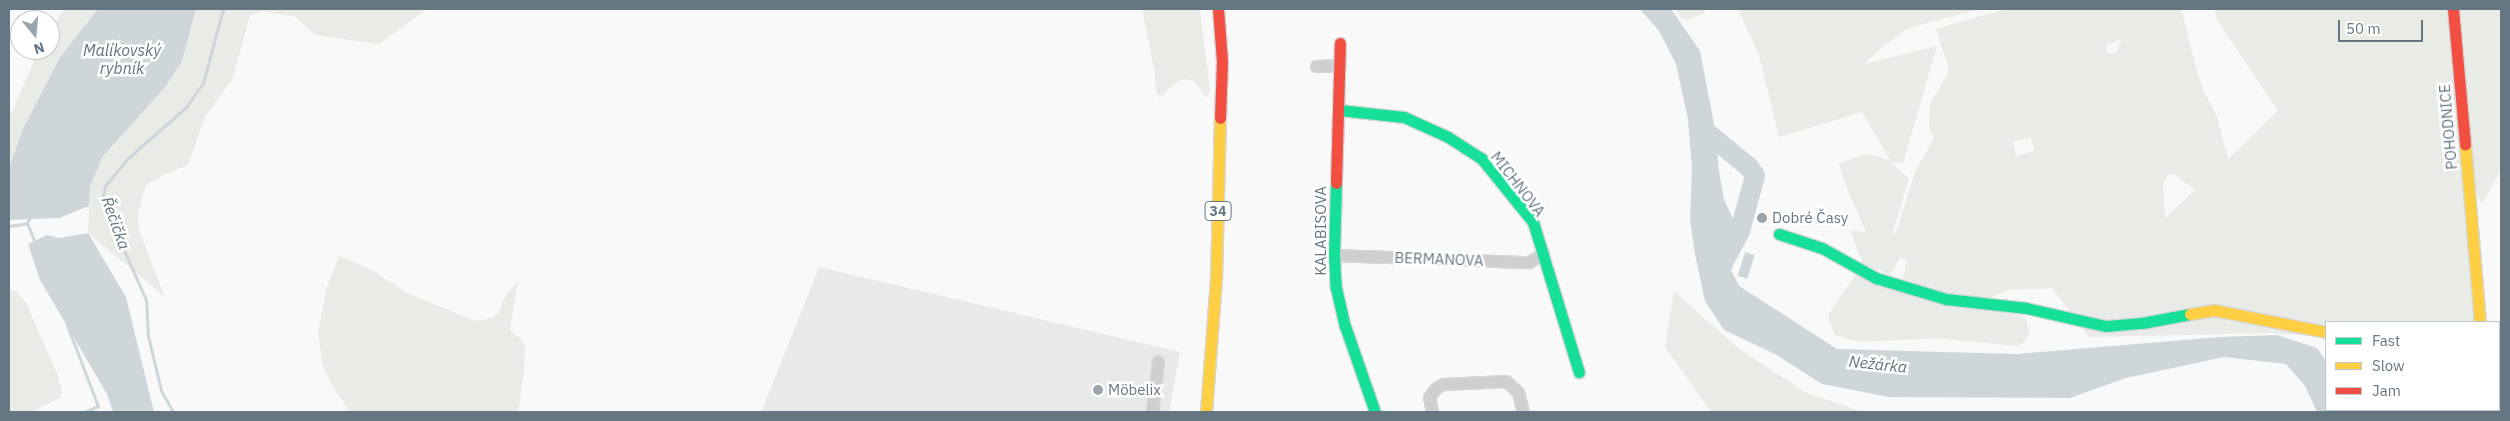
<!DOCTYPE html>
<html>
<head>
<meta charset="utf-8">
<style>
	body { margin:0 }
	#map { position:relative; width:2510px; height:421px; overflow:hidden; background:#f9f9f9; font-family:"IBM Plex Sans",sans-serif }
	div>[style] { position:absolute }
	.built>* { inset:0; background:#e8e9e9 }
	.green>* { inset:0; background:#e8ebe6 }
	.water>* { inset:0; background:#ced6d9; transform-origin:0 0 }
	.stream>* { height:3px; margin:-1.5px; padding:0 1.5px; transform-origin:1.5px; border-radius:1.5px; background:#ced6d9 }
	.river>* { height:20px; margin:-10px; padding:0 10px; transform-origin:10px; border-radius:10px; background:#ced6d9 }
	.roads { filter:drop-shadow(1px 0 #d5d6d7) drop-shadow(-1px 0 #d5d6d7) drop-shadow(0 1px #d5d6d7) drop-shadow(0 -1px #d5d6d7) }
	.street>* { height:11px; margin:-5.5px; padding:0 5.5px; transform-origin:5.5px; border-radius:5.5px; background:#cecfd0 }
	.fast>* { height:11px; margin:-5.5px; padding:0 5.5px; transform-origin:5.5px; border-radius:5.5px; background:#16e098 }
	.slow>* { height:11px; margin:-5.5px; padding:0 5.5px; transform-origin:5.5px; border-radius:5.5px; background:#ffcf43 }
	.jam>* { height:11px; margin:-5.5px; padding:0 5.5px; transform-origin:5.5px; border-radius:5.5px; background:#f24e42 }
	.dots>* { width:14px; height:14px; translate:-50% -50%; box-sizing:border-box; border:2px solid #fff; border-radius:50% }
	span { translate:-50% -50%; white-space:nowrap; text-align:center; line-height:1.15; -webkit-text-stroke:5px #fff; paint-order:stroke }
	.shield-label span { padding:1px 4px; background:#fff; border:1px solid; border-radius:4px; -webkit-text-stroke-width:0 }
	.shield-label { font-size:14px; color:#657683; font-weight:700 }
	.street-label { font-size:15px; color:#657683 }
	.poi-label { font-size:15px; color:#657683 }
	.left { translate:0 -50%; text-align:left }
	.water-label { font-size:16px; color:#60757c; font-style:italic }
	.frame { position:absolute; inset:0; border:10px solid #657683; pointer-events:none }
	.legend { position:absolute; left:2325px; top:321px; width:175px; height:90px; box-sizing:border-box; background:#fff; border:1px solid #c1c8cd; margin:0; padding:6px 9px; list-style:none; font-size:15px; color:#657683 }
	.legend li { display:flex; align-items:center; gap:10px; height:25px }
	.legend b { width:25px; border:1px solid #c1c8cd }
	.north { position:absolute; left:10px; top:10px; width:50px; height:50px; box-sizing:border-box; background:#fff; border:1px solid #c1c8cd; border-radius:50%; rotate:163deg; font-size:14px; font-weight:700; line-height:20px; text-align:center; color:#657683 }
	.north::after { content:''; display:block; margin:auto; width:18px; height:22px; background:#99a4ac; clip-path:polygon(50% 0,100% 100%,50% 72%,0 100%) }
	.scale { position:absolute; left:2338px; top:20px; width:85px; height:22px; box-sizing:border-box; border:2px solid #657683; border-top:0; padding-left:6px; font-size:15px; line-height:18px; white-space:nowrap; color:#657683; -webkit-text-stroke:4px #fff; paint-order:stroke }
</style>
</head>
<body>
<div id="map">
	<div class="built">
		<i style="clip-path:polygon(819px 267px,1180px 352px,1169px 412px,761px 412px)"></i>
	</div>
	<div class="green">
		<i style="clip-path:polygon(64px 9px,98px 9px,60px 57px,22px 131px,9px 168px,9px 118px,39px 50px,50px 50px,50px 31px)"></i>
		<i style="clip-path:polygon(196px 9px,427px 9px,379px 44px,315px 35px,296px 17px,263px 11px,250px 15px,232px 80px,205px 117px,188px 165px,163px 175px,146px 185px,142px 197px,138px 214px,139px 230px,165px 297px,88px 233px,90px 187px,103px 156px,166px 86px,182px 61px)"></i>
		<i style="clip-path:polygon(1142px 9px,1199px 9px,1200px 11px,1210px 90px,1206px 98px,1195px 82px,1187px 79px,1178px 81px,1160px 98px,1156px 91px,1154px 68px)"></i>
		<i style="clip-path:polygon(1675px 9px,1706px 9px,1703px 14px,1687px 20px,1681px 18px)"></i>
		<i style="clip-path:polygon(evenodd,1738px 9px,1980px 9px,1916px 26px,1904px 31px,1880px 49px,1865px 64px,1937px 46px,1903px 163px,1892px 163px,1909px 179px,1892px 234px,1896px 233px,1915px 172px,1934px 138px,1929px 128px,1930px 103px,1947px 76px,1949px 69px,1936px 29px,2006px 9px,2181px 9px,2196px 67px,2204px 92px,2217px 117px,2228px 159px,2278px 111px,2217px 20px,2215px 9px,2501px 9px,2501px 169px,2482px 205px,2466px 165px,2480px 322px,2326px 322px,2326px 337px,2272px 333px,2089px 337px,2052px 288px,2008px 290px,1990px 298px,1938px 293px,1903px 278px,1907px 260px,1900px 258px,1890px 275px,1863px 264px,1850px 230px,1866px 232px,1844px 181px,1839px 163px,1866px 154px,1890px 160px,1862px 112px,1779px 137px,1759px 55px,1738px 9px,2118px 39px,2121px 40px,2117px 52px,2114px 54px,2109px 53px,2106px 49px,2108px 44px,2114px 43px,2118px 39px,1738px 9px,2031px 137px,2034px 151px,2016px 156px,2013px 141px,2031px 137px,1738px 9px,2169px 174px,2175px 175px,2195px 190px,2165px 218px,2163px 183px,2169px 174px)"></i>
		<i style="clip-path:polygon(339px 256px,368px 268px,409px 294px,475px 321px,492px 318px,499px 312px,504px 298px,518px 281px,510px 330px,522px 340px,525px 347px,524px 373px,518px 412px,350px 412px,330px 382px,322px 363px,318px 331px,327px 287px)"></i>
		<i style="clip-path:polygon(1856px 274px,2020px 315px,2027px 321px,2029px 335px,2024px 342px,2017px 346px,1936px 338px,1867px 342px,1848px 339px,1835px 335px,1828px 319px,1830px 312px)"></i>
		<i style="clip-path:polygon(9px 290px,17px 291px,26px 303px,57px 373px,62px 392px,60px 398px,30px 412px,9px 412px)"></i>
		<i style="clip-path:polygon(1674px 291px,1738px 348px,1805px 392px,1863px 412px,1711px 412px,1665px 347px)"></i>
	</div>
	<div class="water">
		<i style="clip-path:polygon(98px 9px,196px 9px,182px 61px,166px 86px,103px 156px,90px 187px,89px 206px,59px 218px,9px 220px,9px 168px,22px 131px,60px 57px)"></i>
		<i style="clip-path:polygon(1640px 9px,1671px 9px,1700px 51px,1715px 129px,1719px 171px,1724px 200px,1744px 241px,1731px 270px,1739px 286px,1837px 349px,2016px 354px,2220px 337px,2277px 335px,2317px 348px,2326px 361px,2326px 410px,2348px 410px,2349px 412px,2317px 412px,2305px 386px,2286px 364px,2224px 357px,2126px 378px,2070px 398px,1889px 397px,1822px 384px,1775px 354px,1724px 330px,1705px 301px,1695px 254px,1690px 219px,1692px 168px,1688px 119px,1676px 64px,1659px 31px)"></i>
		<i style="clip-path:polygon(88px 233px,126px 297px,154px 412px,113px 412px,107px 394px,40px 280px,28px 244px,47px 235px,59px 238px)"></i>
		<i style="left:1745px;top:252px;width:10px;height:25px;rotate:17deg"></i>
	</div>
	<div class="stream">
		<i style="left:30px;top:216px;width:8px;rotate:113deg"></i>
		<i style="left:27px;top:223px;width:24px;rotate:68deg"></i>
		<i style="left:9px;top:226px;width:18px;rotate:-9deg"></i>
		<i style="left:67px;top:325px;width:87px;rotate:69.1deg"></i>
		<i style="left:98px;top:406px;width:15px;rotate:157deg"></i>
		<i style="left:173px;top:412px;width:25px;rotate:-119deg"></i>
		<i style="left:161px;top:390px;width:56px;rotate:-103.5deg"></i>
		<i style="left:148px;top:336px;width:36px;rotate:-93deg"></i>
		<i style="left:146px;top:300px;width:94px;rotate:-113.8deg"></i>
		<i style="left:108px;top:214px;width:19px;rotate:-106deg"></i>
		<i style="left:103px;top:196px;width:10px;rotate:-79deg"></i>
		<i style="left:105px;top:186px;width:35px;rotate:-51deg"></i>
		<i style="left:127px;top:159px;width:79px;rotate:-41.4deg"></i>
		<i style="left:186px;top:107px;width:29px;rotate:-55deg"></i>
		<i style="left:203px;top:83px;width:77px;rotate:-74.9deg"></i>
	</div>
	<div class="river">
		<i style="left:1699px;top:126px;width:66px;rotate:39.5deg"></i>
		<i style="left:1750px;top:168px;width:9px;rotate:58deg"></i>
		<i style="left:1755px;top:176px;width:57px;rotate:105.3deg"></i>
		<i style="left:1740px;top:231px;width:27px;rotate:118deg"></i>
	</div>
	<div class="roads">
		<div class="street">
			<i style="left:1316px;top:66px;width:24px;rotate:-2deg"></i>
			<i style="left:1334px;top:255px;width:195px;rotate:2.1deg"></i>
			<i style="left:1529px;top:262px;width:17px;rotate:-33deg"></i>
			<i style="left:2499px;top:364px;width:3px;rotate:45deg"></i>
			<i style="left:1152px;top:412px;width:51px;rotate:-83.3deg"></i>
			<i style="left:1432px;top:412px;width:15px;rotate:-101deg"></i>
			<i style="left:1429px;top:397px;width:11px;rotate:-52deg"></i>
			<i style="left:1436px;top:388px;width:8px;rotate:-30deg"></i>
			<i style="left:1443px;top:384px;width:63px;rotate:-2.7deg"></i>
			<i style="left:1506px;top:381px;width:16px;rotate:43deg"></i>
			<i style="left:1518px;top:392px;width:21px;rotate:76deg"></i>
		</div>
		<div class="fast">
			<i style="left:1339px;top:110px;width:65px;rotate:6.1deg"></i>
			<i style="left:1404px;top:117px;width:48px;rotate:24.4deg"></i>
			<i style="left:1448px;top:137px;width:40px;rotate:32.9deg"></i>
			<i style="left:1482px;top:159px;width:81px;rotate:51deg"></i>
			<i style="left:1533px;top:222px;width:157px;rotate:73deg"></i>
			<i style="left:1336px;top:183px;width:72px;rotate:91.6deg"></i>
			<i style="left:1334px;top:255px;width:33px;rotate:87deg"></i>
			<i style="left:1336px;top:288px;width:39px;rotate:77deg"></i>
			<i style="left:1345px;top:326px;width:91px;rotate:70.8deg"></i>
			<i style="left:1779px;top:234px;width:45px;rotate:18deg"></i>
			<i style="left:1822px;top:248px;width:62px;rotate:29.1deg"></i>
			<i style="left:1876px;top:278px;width:73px;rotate:16.7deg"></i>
			<i style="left:1946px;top:299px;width:81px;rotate:6.4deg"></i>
			<i style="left:2026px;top:308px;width:82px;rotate:12.7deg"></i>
			<i style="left:2106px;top:326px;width:36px;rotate:-5deg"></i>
			<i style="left:2142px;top:323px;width:49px;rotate:-10.6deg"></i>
		</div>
		<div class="slow">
			<i style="left:2465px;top:144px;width:179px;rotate:85.2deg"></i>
			<i style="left:2190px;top:314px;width:24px;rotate:-9deg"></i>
			<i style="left:2214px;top:310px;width:114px;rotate:11.1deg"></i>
			<i style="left:1206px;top:412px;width:133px;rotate:-85.7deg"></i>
			<i style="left:1216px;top:279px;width:161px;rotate:-88.6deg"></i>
		</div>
		<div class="jam">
			<i style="left:1218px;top:9px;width:52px;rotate:85.6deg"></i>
			<i style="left:1222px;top:61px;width:57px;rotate:92deg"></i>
			<i style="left:2453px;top:9px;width:136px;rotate:84.9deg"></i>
			<i style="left:1336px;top:183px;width:140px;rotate:-88.4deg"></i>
		</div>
	</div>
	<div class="dots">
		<i style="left:1762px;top:218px;background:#99a4ac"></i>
		<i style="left:1098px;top:390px;background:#99a4ac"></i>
	</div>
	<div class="shield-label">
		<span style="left:1218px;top:211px">34</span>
	</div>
	<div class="street-label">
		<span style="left:2448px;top:127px;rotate:-95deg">POHODNICE</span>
		<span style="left:1518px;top:184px;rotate:52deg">MICHNOVA</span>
		<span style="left:1321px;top:231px;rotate:-90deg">KALABISOVA</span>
		<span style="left:1439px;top:259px;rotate:2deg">BERMANOVA</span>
	</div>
	<div class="poi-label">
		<span class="left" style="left:1772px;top:218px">Dobré Časy</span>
		<span class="left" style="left:1108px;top:390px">Möbelix</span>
	</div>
	<div class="water-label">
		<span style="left:122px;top:59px">Malíkovský<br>rybník</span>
		<span style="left:116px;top:223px;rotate:70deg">Řečička</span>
		<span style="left:1878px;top:364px;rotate:6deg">Nežárka</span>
	</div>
	<div class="frame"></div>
	<ul class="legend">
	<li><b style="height:6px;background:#16e098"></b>Fast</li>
	<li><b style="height:6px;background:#ffcf43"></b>Slow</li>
	<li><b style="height:6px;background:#f24e42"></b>Jam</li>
	</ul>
	<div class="north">N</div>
	<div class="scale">50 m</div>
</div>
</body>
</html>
